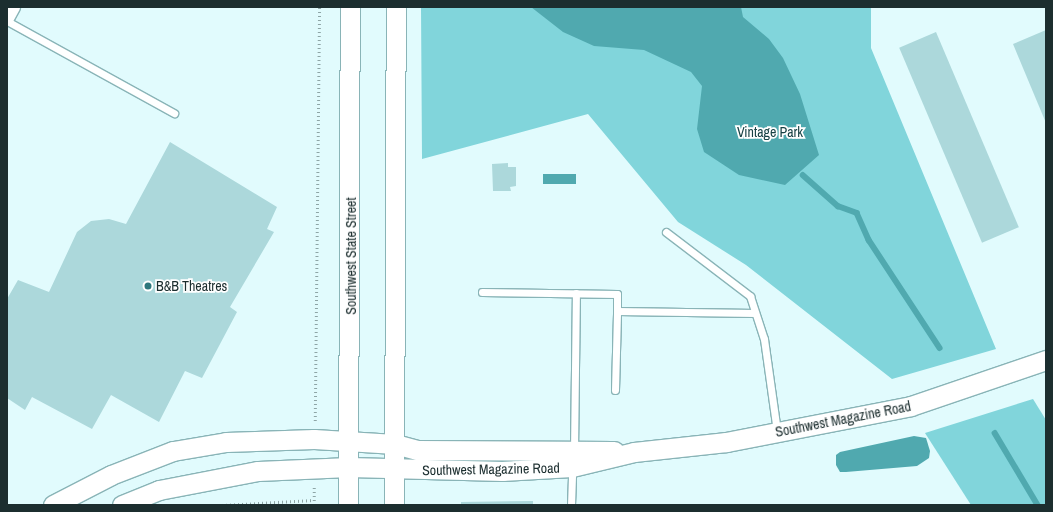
<!DOCTYPE html>
<html>
<head>
<meta charset="utf-8">
<style>
	body { margin:0 }
	#map { position:relative; width:1053px; height:512px; overflow:hidden; background:#e1fbfd; font-family:"Archivo Narrow",sans-serif }
	div>[style] { position:absolute }
	.green>* { inset:0; background:#81d5db }
	.water>* { inset:0; background:#50a9af; transform-origin:0 0 }
	.stream>* { height:5.5px; margin:-2.75px; padding:0 2.75px; transform-origin:2.75px; border-radius:2.75px; background:#50a9af }
	.building>* { inset:0; background:#acd8db; transform-origin:0 0 }
	.path>* { height:2.5px; margin-top:-1.25px; transform-origin:0; background:repeating-linear-gradient(90deg,#8ea5a6 0 1px,transparent 0 4px) }
	.roads { filter:drop-shadow(1px 0 #89b4b7) drop-shadow(-1px 0 #89b4b7) drop-shadow(0 1px #89b4b7) drop-shadow(0 -1px #89b4b7) }
	.lane>* { height:7px; margin:-3.5px; padding:0 3.5px; transform-origin:3.5px; border-radius:3.5px; background:#fff }
	.street>* { height:14px; margin:-7px; padding:0 7px; transform-origin:7px; border-radius:7px; background:#fff }
	.secondary>* { height:19px; margin:-9.5px; padding:0 9.5px; transform-origin:9.5px; border-radius:9.5px; background:#fff }
	.dots>* { width:11px; height:11px; translate:-50% -50%; box-sizing:border-box; border:2px solid #fff; border-radius:50% }
	span { translate:-50% -50%; white-space:nowrap; text-align:center; line-height:1.15; -webkit-text-stroke:3.5px #fff; paint-order:stroke }
	.park-label { font-size:14px; color:#174144 }
	.street-label { font-size:14px; color:#1c2e2f }
	.poi-label { font-size:14px; color:#1c2e2f }
	.left { translate:0 -50%; text-align:left }
	.frame { position:absolute; inset:0; border:8px solid #1c2e2f; pointer-events:none }
</style>
</head>
<body>
<div id="map">
	<div class="green">
		<i style="clip-path:polygon(421px 7px,871px 7px,871px 48px,996px 349px,892px 379px,746px 265px,678px 222px,588px 114px,422px 159px)"></i>
		<i style="clip-path:polygon(1033px 399px,1046px 420px,1046px 505px,971px 505px,925px 433px)"></i>
	</div>
	<div class="water">
		<i style="clip-path:polygon(531px 7px,741px 7px,743px 17px,769px 39px,783px 58px,800px 94px,819px 155px,785px 185px,739px 175px,704px 152px,697px 129px,702px 86px,691px 72px,644px 50px,594px 46px,563px 32px)"></i>
		<i style="left:543px;top:174px;width:33px;height:10px"></i>
		<i style="clip-path:polygon(914px 436px,926px 438px,930px 451px,929px 458px,917px 466px,846px 472px,840px 472px,836px 465px,836px 455px,840px 452px)"></i>
	</div>
	<div class="stream">
		<i style="left:803px;top:175px;width:47px;rotate:41.5deg"></i>
		<i style="left:838px;top:206px;width:20px;rotate:20deg"></i>
		<i style="left:857px;top:213px;width:30px;rotate:66deg"></i>
		<i style="left:869px;top:240px;width:129px;rotate:56.7deg"></i>
		<i style="left:995px;top:433px;width:84px;rotate:59.2deg"></i>
	</div>
	<div class="building">
		<i style="clip-path:polygon(1046px 30px,1046px 123px,1013px 44px)"></i>
		<i style="left:936px;top:32px;width:212px;height:40px;rotate:67deg"></i>
		<i style="clip-path:polygon(170px 142px,277px 207px,267px 229px,274px 232px,230px 307px,237px 312px,202px 378px,185px 371px,159px 422px,111px 395px,92px 429px,32px 397px,25px 410px,7px 398px,7px 299px,18px 280px,49px 292px,77px 232px,91px 221px,109px 219px,126px 224px)"></i>
		<i style="clip-path:polygon(508px 163px,508px 167px,516px 167px,516px 186px,510px 187px,511px 191px,493px 191px,492px 164px)"></i>
		<i style="clip-path:polygon(533px 501px,533px 505px,461px 505px,461px 502px)"></i>
	</div>
	<div class="path">
		<i style="left:315px;top:421px;width:414px;rotate:-89.4deg"></i>
		<i style="left:222px;top:505px;width:92px;rotate:-3.1deg"></i>
		<i style="left:314px;top:505px;width:19px;rotate:-90deg"></i>
	</div>
	<div class="roads">
		<div class="lane">
			<i style="left:7px;top:21px;width:191px;rotate:28.9deg"></i>
			<i style="left:666px;top:232px;width:106px;rotate:37.3deg"></i>
			<i style="left:750px;top:296px;width:45px;rotate:72deg"></i>
			<i style="left:764px;top:339px;width:94px;rotate:82deg"></i>
			<i style="left:482px;top:292px;width:135px;rotate:0.8deg"></i>
			<i style="left:617px;top:294px;width:17px;rotate:90deg"></i>
			<i style="left:617px;top:311px;width:138px;rotate:0.8deg"></i>
			<i style="left:615px;top:390px;width:79px;rotate:-88.5deg"></i>
			<i style="left:574px;top:451px;width:158px;rotate:-89.3deg"></i>
			<i style="left:571px;top:505px;width:38px;rotate:-88deg"></i>
		</div>
		<div class="street">
			<i style="left:7px;top:18px;width:13px;rotate:-61deg"></i>
		</div>
		<div class="secondary">
			<i style="left:53px;top:505px;width:65px;rotate:-27.3deg"></i>
			<i style="left:111px;top:475px;width:66px;rotate:-21.2deg"></i>
			<i style="left:173px;top:451px;width:54px;rotate:-9.6deg"></i>
			<i style="left:226px;top:442px;width:88px;rotate:-2deg"></i>
			<i style="left:314px;top:439px;width:81px;rotate:3.5deg"></i>
			<i style="left:395px;top:444px;width:23px;rotate:15deg"></i>
			<i style="left:417px;top:450px;width:197px;rotate:0.3deg"></i>
			<i style="left:122px;top:505px;width:40px;rotate:-22deg"></i>
			<i style="left:159px;top:490px;width:101px;rotate:-10.9deg"></i>
			<i style="left:258px;top:471px;width:91px;rotate:-2.5deg"></i>
			<i style="left:349px;top:467px;width:153px;rotate:1.5deg"></i>
			<i style="left:502px;top:471px;width:70px;rotate:-3.3deg"></i>
			<i style="left:572px;top:467px;width:64px;rotate:-13.6deg"></i>
			<i style="left:634px;top:452px;width:93px;rotate:-6.2deg"></i>
			<i style="left:726px;top:442px;width:188px;rotate:-11deg"></i>
			<i style="left:911px;top:406px;width:143px;rotate:-18.8deg"></i>
			<i style="left:348px;top:505px;width:498px;rotate:-89.8deg"></i>
			<i style="left:394px;top:505px;width:498px;rotate:-89.8deg"></i>
		</div>
	</div>
	<div class="dots">
		<i style="left:148px;top:286px;background:#2e777c"></i>
	</div>
	<div class="park-label">
		<span style="left:770px;top:132px">Vintage Park</span>
	</div>
	<div class="street-label">
		<span style="left:351px;top:256px;rotate:-90deg">Southwest State Street</span>
		<span style="left:843px;top:419px;rotate:-11deg">Southwest Magazine Road</span>
		<span style="left:491px;top:469px;rotate:-1deg">Southwest Magazine Road</span>
	</div>
	<div class="poi-label">
		<span class="left" style="left:156px;top:286px">B&amp;B Theatres</span>
	</div>
	<div class="frame"></div>
</div>
</body>
</html>
